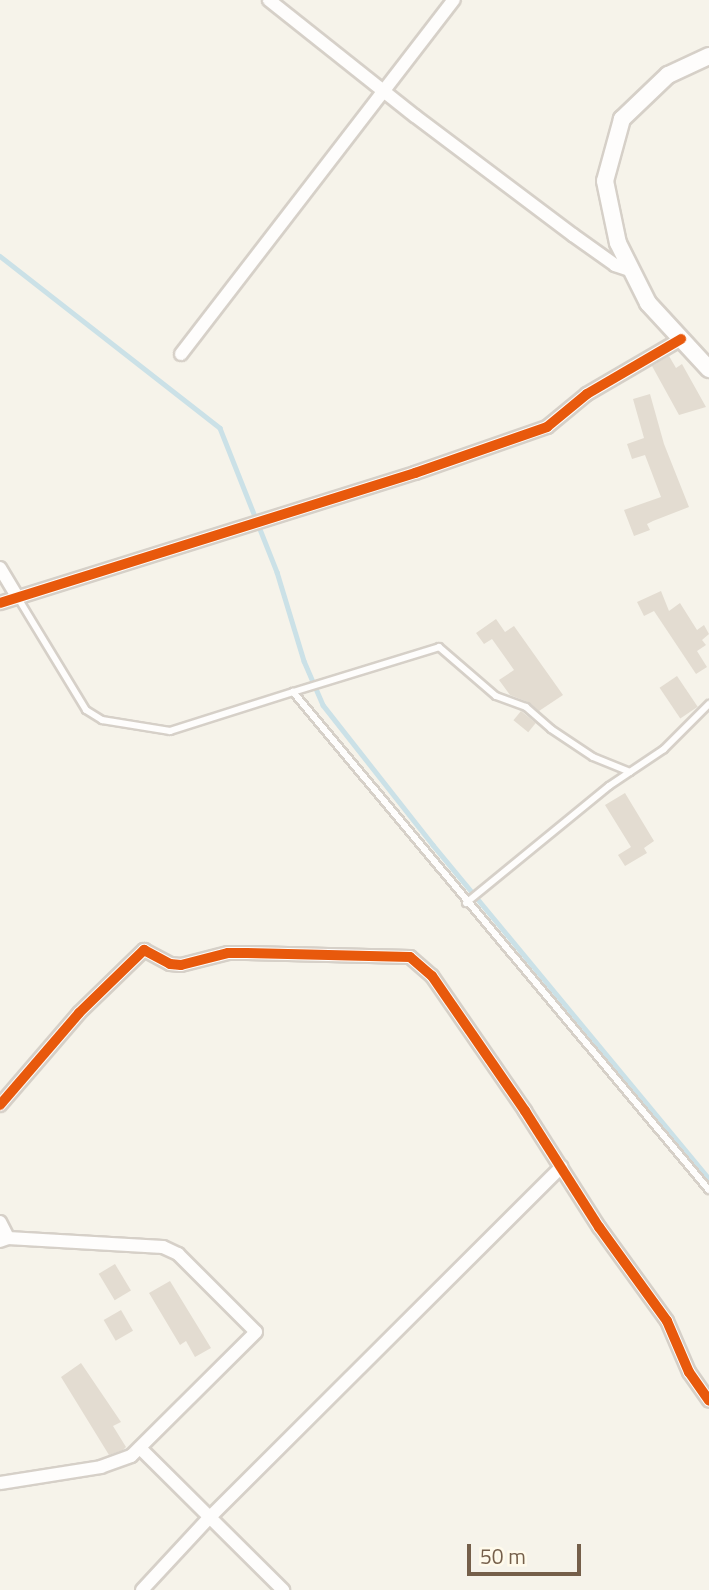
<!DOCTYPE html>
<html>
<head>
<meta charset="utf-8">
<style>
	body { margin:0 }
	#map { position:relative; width:709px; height:1590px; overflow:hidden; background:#f6f3ea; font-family:"Titillium Web",sans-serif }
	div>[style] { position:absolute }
	.stream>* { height:4.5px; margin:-2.25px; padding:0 2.25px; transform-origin:2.25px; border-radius:2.25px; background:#cbe1e7 }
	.building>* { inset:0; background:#e3dcd1; transform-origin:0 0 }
	.roads { filter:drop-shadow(2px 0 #d6d0c8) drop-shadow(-2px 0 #d6d0c8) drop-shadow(0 2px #d6d0c8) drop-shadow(0 -2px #d6d0c8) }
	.lane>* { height:6px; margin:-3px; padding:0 3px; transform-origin:3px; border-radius:3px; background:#fefdfc }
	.street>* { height:12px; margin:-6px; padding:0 6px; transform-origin:6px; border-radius:6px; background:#fefdfc }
	.secondary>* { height:16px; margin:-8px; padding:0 8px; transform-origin:8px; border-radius:8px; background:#fefdfc }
	.cycleway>* { height:10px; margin:-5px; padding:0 5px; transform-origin:5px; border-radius:5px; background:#e8590c }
	span { translate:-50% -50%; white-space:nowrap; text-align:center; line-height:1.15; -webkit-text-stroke:5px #fffaeb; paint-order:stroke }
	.scale { position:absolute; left:467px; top:1544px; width:114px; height:32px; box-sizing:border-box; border:4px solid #755f4a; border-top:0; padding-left:9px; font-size:21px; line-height:24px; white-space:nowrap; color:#755f4a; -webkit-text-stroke:5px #fffaeb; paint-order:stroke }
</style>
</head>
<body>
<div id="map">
	<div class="stream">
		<i style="left:0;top:256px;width:279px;rotate:38deg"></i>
		<i style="left:220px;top:428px;width:155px;rotate:68.4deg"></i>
		<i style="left:277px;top:572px;width:93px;rotate:73.1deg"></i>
		<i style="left:304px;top:661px;width:48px;rotate:66.6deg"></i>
		<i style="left:323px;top:705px;width:178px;rotate:51.8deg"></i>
		<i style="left:433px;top:845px;width:433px;rotate:50.4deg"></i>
	</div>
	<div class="building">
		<i style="clip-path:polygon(669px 356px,676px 368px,682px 364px,706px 407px,679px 415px,652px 366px)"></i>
		<i style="clip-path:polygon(650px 394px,664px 444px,689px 507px,653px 521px,647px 524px,650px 530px,634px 536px,624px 510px,661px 497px,645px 455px,632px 459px,627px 444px,644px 438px,633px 399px)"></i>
		<i style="clip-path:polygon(661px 591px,669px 611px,680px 603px,697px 630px,704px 625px,709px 634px,702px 640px,706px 645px,697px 651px,707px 667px,696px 674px,654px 611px,644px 616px,637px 602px)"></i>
		<i style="clip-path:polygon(496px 619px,505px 632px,514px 626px,563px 695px,539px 711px,528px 702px,510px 695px,499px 680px,514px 670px,492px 639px,484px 644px,476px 633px)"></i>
		<i style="left:677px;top:676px;width:37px;height:21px;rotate:56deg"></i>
		<i style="left:521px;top:711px;width:19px;height:12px;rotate:39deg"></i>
		<i style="clip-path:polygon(625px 793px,654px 841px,644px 848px,647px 853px,625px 866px,618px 855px,631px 847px,605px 805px)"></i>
		<i style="left:115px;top:1264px;width:31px;height:19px;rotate:59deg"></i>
		<i style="clip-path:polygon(170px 1281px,211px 1348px,195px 1357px,186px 1341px,180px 1345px,149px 1293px)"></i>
		<i style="left:121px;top:1310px;width:24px;height:20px;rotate:60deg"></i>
		<i style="clip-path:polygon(81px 1363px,121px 1422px,113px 1426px,126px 1447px,123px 1450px,109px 1455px,61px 1377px)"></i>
	</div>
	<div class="roads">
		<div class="lane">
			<i style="left:18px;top:598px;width:131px;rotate:58.7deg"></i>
			<i style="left:86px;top:710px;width:19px;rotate:32deg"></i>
			<i style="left:102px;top:720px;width:69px;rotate:9.2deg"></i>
			<i style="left:170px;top:731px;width:129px;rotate:-17.6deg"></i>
			<i style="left:293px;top:692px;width:649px;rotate:50.13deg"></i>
			<i style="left:293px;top:692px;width:153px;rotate:-17.1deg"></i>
			<i style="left:439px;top:647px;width:75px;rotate:40.7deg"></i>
			<i style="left:496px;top:696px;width:32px;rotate:20deg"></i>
			<i style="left:526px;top:707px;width:33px;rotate:41deg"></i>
			<i style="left:551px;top:729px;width:50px;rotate:33.7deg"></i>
			<i style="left:593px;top:757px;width:40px;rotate:22deg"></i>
			<i style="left:466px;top:903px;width:185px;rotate:-39.3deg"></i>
			<i style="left:609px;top:786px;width:66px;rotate:-33.9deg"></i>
			<i style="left:664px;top:749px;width:64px;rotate:-45deg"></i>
		</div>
		<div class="street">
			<i style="left:269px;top:0;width:186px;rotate:38.5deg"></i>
			<i style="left:415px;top:116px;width:198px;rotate:37deg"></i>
			<i style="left:573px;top:235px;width:52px;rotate:35.5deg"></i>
			<i style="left:615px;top:265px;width:18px;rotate:19deg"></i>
			<i style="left:181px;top:354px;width:447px;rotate:-52.4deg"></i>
			<i style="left:0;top:568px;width:35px;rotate:59deg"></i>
			<i style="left:0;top:603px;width:435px;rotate:-17.4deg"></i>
			<i style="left:415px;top:473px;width:140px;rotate:-19.2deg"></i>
			<i style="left:547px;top:427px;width:52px;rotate:-39.5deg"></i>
			<i style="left:587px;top:394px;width:109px;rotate:-30.3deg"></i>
			<i style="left:0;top:1105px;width:121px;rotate:-49.3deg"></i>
			<i style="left:79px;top:1013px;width:91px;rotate:-44.1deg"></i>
			<i style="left:144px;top:950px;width:30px;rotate:28deg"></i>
			<i style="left:170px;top:964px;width:11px;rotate:5deg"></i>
			<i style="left:181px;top:965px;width:49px;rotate:-14.3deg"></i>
			<i style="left:228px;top:953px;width:19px"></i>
			<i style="left:247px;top:953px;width:163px;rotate:1.4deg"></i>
			<i style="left:410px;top:957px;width:29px;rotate:41deg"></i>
			<i style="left:432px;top:976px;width:164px;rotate:55.4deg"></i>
			<i style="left:525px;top:1111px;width:138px;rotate:57.5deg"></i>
			<i style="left:599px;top:1227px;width:116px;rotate:54.1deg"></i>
			<i style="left:667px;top:1321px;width:56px;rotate:66.7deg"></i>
			<i style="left:689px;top:1372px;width:35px;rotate:55deg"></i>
			<i style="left:0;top:1222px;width:18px;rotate:63deg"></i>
			<i style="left:0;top:1241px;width:9px;rotate:-21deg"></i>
			<i style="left:8px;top:1238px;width:155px;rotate:3.3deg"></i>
			<i style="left:163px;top:1247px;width:17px;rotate:25deg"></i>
			<i style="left:178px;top:1254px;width:110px;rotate:45deg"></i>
			<i style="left:256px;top:1332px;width:176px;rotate:135.2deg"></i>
			<i style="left:131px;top:1456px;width:32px;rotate:160deg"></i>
			<i style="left:101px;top:1467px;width:102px;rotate:171deg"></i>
			<i style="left:140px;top:1448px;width:202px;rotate:44.8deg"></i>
			<i style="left:142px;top:1590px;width:97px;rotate:-47.1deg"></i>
			<i style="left:208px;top:1519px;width:499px;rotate:-44.9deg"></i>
		</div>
		<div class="secondary">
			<i style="left:709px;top:56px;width:45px;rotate:155.1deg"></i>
			<i style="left:668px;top:75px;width:64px;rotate:136.3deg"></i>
			<i style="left:622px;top:119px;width:64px;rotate:105.3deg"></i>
			<i style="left:605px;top:181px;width:63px;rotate:78.2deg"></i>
			<i style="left:618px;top:243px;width:67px;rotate:63.4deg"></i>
			<i style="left:648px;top:303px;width:90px;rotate:47.3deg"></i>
		</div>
	</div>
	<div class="cycleway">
		<i style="left:0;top:603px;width:435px;rotate:-17.4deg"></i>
		<i style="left:415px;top:473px;width:140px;rotate:-19.2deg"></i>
		<i style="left:547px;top:427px;width:52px;rotate:-39.5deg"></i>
		<i style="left:587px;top:394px;width:109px;rotate:-30.3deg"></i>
		<i style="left:0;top:1105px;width:121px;rotate:-49.3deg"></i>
		<i style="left:79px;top:1013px;width:91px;rotate:-44.1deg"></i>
		<i style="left:144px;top:950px;width:30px;rotate:28deg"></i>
		<i style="left:170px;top:964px;width:11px;rotate:5deg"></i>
		<i style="left:181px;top:965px;width:49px;rotate:-14.3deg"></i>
		<i style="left:228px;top:953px;width:19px"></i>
		<i style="left:247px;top:953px;width:163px;rotate:1.4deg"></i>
		<i style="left:410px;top:957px;width:29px;rotate:41deg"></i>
		<i style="left:432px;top:976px;width:164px;rotate:55.4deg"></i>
		<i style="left:525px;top:1111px;width:138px;rotate:57.5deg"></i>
		<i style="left:599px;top:1227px;width:116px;rotate:54.1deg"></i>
		<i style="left:667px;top:1321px;width:56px;rotate:66.7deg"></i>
		<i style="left:689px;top:1372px;width:35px;rotate:55deg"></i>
	</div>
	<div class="scale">50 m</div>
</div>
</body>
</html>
